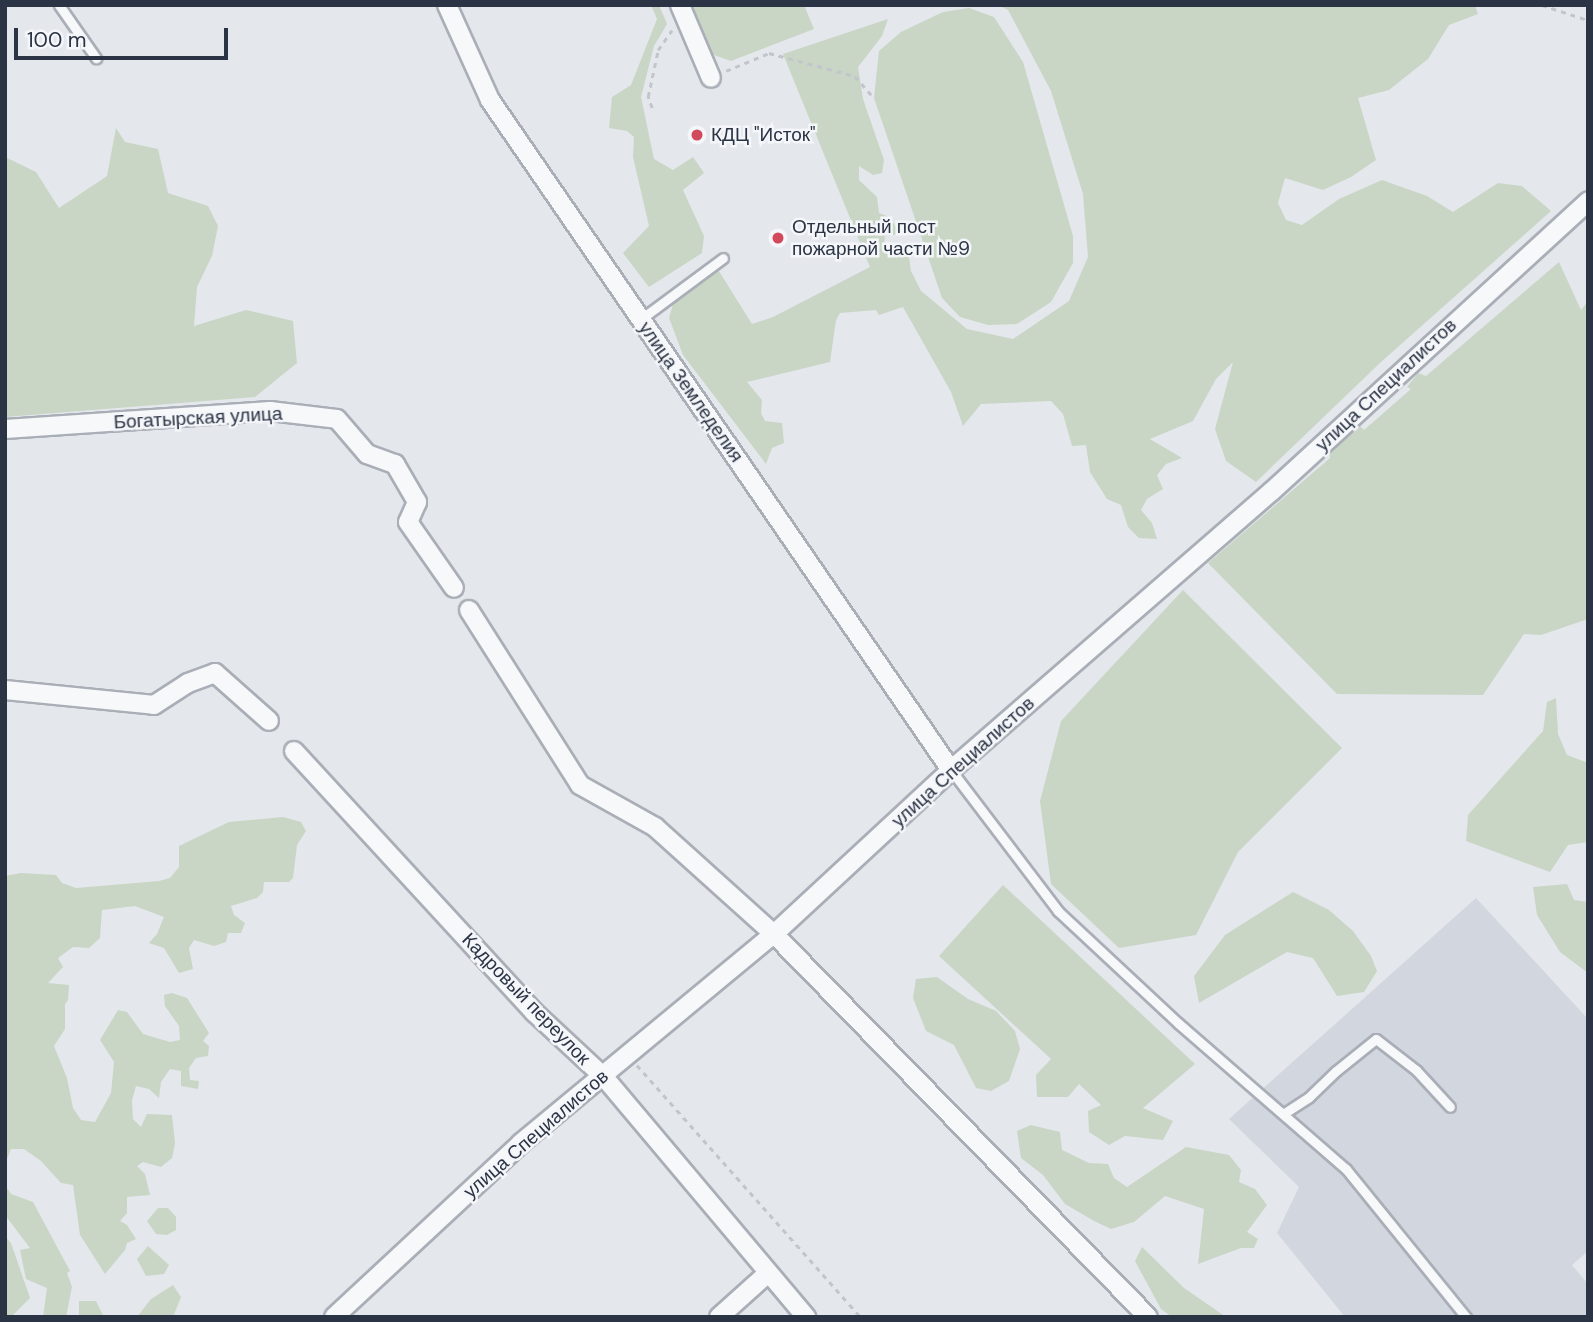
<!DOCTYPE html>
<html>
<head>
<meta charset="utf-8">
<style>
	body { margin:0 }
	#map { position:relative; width:1593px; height:1322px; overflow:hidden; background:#e4e7ec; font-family:"DM Sans",sans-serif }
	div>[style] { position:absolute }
	.built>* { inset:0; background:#d2d6de }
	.green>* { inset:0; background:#c9d6c5 }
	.path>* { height:2.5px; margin-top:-1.25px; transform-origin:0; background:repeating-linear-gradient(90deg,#c2c5cb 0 5px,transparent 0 10px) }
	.roads { filter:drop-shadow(2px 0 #a9aeb7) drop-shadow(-2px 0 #a9aeb7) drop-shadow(0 2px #a9aeb7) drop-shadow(0 -2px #a9aeb7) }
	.service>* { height:9px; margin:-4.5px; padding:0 4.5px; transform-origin:4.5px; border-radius:4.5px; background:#f7f8fa }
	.minor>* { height:18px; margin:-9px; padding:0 9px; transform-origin:9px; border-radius:9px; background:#f7f8fa }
	.dots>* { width:19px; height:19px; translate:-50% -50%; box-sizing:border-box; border:4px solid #f4f6f9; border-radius:50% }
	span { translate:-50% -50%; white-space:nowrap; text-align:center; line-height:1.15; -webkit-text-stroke:5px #f4f6f9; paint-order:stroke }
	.poi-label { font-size:19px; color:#2b3445 }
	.left { translate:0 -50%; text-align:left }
	.street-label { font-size:19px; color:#2b3445 }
	.frame { position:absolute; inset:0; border:7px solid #2b3445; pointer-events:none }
	.scale { position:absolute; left:14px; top:28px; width:214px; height:32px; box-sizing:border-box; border:4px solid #2b3445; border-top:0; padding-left:9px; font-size:21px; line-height:24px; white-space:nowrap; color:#2b3445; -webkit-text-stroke:5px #f4f6f9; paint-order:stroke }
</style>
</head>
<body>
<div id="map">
	<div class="built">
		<i style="clip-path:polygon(1476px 898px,1588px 1019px,1588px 1251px,1572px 1265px,1588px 1284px,1588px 1317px,1345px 1317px,1277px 1233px,1299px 1187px,1229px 1119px)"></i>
	</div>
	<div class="green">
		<i style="clip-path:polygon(651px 5px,659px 5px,667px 24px,654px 46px,641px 97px,654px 159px,673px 170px,693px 157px,704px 173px,683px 190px,704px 236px,702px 253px,649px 287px,623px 253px,649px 226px,633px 157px,634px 137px,627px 131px,609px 128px,612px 97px,631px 85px,657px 19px)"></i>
		<i style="clip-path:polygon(689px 5px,804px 5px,814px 29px,731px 61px,711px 54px)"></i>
		<i style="clip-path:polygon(998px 5px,1475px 5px,1478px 14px,1449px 25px,1428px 59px,1389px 90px,1358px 98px,1376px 160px,1351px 177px,1323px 190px,1285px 178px,1278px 203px,1286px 220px,1302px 225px,1339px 199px,1382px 180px,1427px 196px,1453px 212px,1498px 183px,1522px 186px,1551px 211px,1381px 362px,1256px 482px,1226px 461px,1215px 429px,1233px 362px,1216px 379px,1193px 421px,1150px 439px,1182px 458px,1166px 464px,1157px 475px,1163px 489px,1147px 499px,1141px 510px,1152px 523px,1157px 539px,1139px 538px,1128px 527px,1121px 505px,1107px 499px,1090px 472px,1086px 445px,1072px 446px,1063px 414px,1051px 401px,981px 404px,963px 426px,951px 392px,903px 307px,879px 315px,876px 310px,840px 313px,836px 320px,830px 362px,747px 382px,762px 400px,761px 413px,765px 421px,782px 423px,784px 443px,772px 448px,766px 464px,683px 355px,669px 318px,674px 301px,717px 268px,752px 324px,773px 317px,870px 267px,783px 54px,888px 19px,882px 36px,858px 67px,863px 99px,884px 160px,882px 173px,873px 175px,859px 166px,859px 180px,877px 197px,879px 213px,889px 217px,901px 234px,885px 236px,884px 244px,898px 247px,909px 257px,911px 271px,921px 291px,967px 329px,1013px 339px,1069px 301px,1088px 257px,1083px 194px,1051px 91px,1008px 10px)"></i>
		<i style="clip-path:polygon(969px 8px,994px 17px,1023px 62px,1073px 236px,1073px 263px,1051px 302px,1017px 324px,988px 325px,960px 317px,942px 298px,874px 98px,879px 51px,901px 32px,943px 12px)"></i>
		<i style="clip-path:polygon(116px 128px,125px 142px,158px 149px,168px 193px,208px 206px,218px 226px,212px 256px,197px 287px,194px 326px,246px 310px,293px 321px,297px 363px,255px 397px,5px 417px,5px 157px,36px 172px,59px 208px,107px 176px)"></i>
		<i style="clip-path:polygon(1559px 262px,1581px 310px,1588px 301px,1588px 619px,1541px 635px,1524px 634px,1483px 695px,1337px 694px,1208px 563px,1330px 458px,1329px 450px,1358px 424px,1364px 430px,1411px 389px,1407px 387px,1418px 373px,1426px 376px)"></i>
		<i style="clip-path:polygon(1183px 590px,1342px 748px,1238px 852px,1196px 935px,1119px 948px,1051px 884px,1040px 801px,1061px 721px)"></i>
		<i style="clip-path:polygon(1556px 698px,1558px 734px,1567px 755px,1588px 763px,1588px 842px,1568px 845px,1550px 872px,1466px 841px,1468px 815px,1543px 731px,1547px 702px)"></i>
		<i style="clip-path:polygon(283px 817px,301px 822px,306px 831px,297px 845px,293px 878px,289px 882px,264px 882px,263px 892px,257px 898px,231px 906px,234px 915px,245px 923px,241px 933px,228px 933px,226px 942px,214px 946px,194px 940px,189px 948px,193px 969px,179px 973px,164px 948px,149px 943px,157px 934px,164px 917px,135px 906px,102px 910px,100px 938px,89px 948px,73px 947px,58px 958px,63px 967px,48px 983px,69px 985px,68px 1000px,65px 1004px,65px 1029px,54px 1046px,67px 1078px,73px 1108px,81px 1120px,95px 1122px,111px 1093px,114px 1062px,100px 1040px,118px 1010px,127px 1012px,143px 1034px,170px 1042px,180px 1040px,179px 1026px,165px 1006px,164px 995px,172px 993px,187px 998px,209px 1033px,203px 1041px,209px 1046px,208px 1056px,196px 1058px,189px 1068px,190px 1080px,199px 1081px,198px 1089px,181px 1086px,181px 1071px,170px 1069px,161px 1082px,159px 1098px,149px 1089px,136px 1086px,132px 1100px,133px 1119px,141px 1127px,147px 1114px,172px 1115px,175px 1143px,172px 1158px,161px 1167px,143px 1162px,137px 1166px,145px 1174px,150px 1195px,127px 1197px,127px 1213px,120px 1221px,127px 1225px,136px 1239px,127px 1243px,125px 1250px,105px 1274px,80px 1235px,73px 1185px,61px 1183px,41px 1161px,24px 1149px,11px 1149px,5px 1164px,5px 876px,21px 873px,56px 875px,62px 883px,76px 888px,159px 881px,170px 878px,179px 867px,179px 846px,229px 822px)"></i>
		<i style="clip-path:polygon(1567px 884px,1574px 900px,1588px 902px,1588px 973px,1560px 952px,1537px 915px,1533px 887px)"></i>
		<i style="clip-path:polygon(1003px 885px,1195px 1064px,1143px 1108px,1173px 1121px,1163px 1140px,1125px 1136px,1109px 1145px,1089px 1132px,1088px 1111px,1101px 1105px,1079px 1084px,1068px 1097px,1037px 1097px,1036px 1075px,1051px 1059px,939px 956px)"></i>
		<i style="clip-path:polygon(1293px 892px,1329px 910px,1353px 931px,1371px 956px,1377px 971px,1364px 992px,1337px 996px,1313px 958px,1287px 952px,1199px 1003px,1194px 976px,1225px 935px)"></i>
		<i style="clip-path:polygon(937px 977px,968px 999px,996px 1011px,1015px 1031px,1020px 1049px,1009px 1081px,991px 1091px,976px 1088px,954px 1045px,926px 1031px,913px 998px,916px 979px)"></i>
		<i style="clip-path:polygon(1031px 1125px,1060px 1132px,1062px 1150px,1089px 1163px,1108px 1164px,1114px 1178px,1127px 1187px,1186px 1147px,1229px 1155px,1241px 1170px,1239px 1182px,1255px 1189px,1267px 1205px,1247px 1232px,1258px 1239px,1254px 1248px,1241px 1248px,1198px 1264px,1204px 1209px,1165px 1196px,1134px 1222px,1111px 1229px,1094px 1221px,1065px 1204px,1043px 1175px,1021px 1158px,1017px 1131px)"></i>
		<i style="clip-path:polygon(5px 1185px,11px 1194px,33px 1202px,70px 1271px,67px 1273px,72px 1287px,66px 1317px,43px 1317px,47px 1288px,26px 1279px,20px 1250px,30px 1248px,5px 1215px)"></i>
		<i style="clip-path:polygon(158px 1208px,168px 1208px,176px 1217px,176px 1230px,167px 1235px,156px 1234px,147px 1221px)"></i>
		<i style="clip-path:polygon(5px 1236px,11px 1243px,30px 1298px,11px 1317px,5px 1317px)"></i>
		<i style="clip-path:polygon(148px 1246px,169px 1265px,164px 1274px,146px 1276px,137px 1259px)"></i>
		<i style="clip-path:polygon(1142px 1247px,1184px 1288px,1226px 1317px,1172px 1317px,1161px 1309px,1135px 1261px)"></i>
		<i style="clip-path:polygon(173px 1285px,181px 1297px,173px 1317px,137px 1317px,151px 1299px)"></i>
		<i style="clip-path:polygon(79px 1301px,96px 1301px,104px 1317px,79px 1317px)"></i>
	</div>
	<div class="path">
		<i style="left:1542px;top:5px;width:48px;rotate:18.1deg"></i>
		<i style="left:726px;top:71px;width:47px;rotate:-22.7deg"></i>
		<i style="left:769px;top:53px;width:89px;rotate:15deg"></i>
		<i style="left:855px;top:76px;width:29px;rotate:49deg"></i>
		<i style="left:652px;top:108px;width:12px;rotate:-110deg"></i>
		<i style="left:648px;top:97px;width:48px;rotate:-78deg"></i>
		<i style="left:658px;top:50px;width:24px;rotate:-55deg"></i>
		<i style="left:637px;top:1065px;width:337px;rotate:48.4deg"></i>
	</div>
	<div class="roads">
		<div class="service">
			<i style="left:59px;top:5px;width:65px;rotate:55.1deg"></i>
			<i style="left:641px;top:319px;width:102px;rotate:-36.6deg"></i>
			<i style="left:951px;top:770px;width:177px;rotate:52.8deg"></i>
			<i style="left:1058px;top:911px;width:164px;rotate:43deg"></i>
			<i style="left:1178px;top:1023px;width:223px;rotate:41deg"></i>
			<i style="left:1346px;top:1169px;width:191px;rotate:51deg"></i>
			<i style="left:1283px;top:1114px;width:31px;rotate:-33deg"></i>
			<i style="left:1309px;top:1097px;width:37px;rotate:-44deg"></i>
			<i style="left:1336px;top:1071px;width:51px;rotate:-38.7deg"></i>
			<i style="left:1376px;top:1039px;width:51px;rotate:37.8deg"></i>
			<i style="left:1416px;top:1070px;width:50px;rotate:47.4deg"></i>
		</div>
		<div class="minor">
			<i style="left:447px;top:5px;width:104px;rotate:65.6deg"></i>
			<i style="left:490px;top:100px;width:813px;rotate:55.47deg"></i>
			<i style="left:680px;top:5px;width:79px;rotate:67deg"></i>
			<i style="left:5px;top:429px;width:266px;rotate:-3.9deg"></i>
			<i style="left:270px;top:411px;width:67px;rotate:6.8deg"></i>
			<i style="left:337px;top:419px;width:46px;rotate:49.4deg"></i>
			<i style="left:367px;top:454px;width:30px;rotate:20deg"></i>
			<i style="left:395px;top:464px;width:44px;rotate:59.9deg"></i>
			<i style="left:417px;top:502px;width:22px;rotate:114deg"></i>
			<i style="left:408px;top:522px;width:80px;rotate:55.1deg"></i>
			<i style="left:469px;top:610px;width:207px;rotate:57.6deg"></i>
			<i style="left:580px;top:785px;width:86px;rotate:29.2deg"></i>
			<i style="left:655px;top:827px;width:160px;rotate:42deg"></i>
			<i style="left:774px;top:934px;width:535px;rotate:45.68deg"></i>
			<i style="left:5px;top:690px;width:150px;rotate:5.7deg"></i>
			<i style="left:154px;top:705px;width:40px;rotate:-32.9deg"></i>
			<i style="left:188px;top:683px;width:29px;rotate:-20deg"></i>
			<i style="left:215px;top:673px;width:72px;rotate:41.6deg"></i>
			<i style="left:294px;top:751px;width:355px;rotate:47.4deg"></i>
			<i style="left:534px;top:1012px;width:96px;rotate:42.9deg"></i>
			<i style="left:604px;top:1077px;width:314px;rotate:49.9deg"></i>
			<i style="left:334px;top:1317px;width:255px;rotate:-42.9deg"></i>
			<i style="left:521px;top:1143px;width:328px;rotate:-39.6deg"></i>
			<i style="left:774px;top:934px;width:241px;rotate:-42.8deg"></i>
			<i style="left:951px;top:770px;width:425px;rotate:-41deg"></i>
			<i style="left:1272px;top:491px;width:429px;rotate:-42.5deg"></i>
			<i style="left:719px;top:1317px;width:64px;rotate:-41.9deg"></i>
		</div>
	</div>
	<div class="dots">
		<i style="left:697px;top:135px;background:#d1495b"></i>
		<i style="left:778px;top:238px;background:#d1495b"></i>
	</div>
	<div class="poi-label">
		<span class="left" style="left:711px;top:135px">КДЦ "Исток"</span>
		<span class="left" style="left:792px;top:238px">Отдельный пост<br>пожарной части №9</span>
	</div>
	<div class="street-label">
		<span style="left:1386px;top:385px;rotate:-43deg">улица Специалистов</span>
		<span style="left:691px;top:392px;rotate:55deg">улица Земледелия</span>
		<span style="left:198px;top:418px;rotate:-3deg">Богатырская улица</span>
		<span style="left:963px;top:762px;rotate:-42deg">улица Специалистов</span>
		<span style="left:526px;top:999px;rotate:46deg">Кадровый переулок</span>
		<span style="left:536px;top:1134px;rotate:-41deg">улица Специалистов</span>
	</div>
	<div class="frame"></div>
	<div class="scale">100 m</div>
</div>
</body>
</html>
